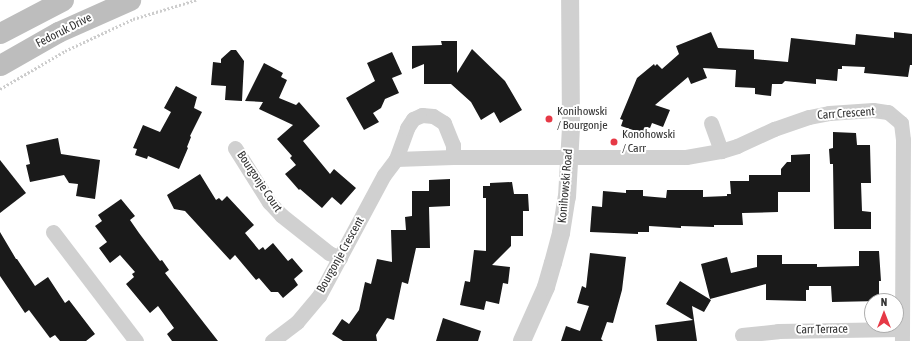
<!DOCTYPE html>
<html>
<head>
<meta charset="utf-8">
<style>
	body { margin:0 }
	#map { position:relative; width:912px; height:341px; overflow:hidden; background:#fff; font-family:"Asap Condensed",sans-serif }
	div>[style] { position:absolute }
	.building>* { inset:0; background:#1a1a1a }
	.path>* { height:2.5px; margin-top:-1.25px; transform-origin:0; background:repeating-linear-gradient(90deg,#cdcdcd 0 2px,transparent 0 4px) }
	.minor>* { height:15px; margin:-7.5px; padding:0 7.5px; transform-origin:7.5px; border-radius:7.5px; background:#d0d0d0 }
	.tertiary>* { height:18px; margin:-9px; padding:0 9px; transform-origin:9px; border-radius:9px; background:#d0d0d0 }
	.secondary>* { height:21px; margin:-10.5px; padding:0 10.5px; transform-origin:10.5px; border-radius:10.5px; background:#bdbdbd }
	.dots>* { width:11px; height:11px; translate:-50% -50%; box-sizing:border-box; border:2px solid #fff; border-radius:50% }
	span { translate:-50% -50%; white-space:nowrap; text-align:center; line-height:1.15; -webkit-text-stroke:4px #fff; paint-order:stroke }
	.street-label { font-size:12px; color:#333 }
	.poi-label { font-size:12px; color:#333 }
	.left { translate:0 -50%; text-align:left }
	.north { position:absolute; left:864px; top:293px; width:40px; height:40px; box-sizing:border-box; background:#fff; border:1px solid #adadad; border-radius:50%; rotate:0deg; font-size:11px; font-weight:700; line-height:16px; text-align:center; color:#333 }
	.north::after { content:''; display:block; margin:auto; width:14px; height:18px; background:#e63946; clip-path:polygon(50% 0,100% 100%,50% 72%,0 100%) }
</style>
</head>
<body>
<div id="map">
	<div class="building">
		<i style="clip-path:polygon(711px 32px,718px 48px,754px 50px,754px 59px,788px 62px,791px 38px,855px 45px,856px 34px,894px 38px,894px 32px,912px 34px,912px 65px,910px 65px,908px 77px,864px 73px,865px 67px,842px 66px,842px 69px,838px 69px,837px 81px,816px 79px,816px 84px,785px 81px,782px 84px,772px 84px,771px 96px,755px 94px,755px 88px,735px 87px,736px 70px,703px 68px,707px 78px,691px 84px,688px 77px,655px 105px,670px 110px,663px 127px,652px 123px,650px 128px,647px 127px,645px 134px,621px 126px,623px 120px,620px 119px,637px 78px,654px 64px,655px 66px,657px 64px,662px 69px,679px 54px,676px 46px)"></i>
		<i style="clip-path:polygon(441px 41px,457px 41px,457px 73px,472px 49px,505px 81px,522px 110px,500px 123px,494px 112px,481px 120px,471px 102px,451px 84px,424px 84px,424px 64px,412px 69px,412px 46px,442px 45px)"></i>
		<i style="clip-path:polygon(231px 50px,236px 50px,244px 61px,242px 101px,225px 100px,226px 86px,211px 85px,213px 62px,221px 63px,221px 59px)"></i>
		<i style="clip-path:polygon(392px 52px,402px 74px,392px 78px,399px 93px,385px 99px,381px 108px,373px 113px,379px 122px,364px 130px,346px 98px,375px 81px,367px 63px)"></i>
		<i style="clip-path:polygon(264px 63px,283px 73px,281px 77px,287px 80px,279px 98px,296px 105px,299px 102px,320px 126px,303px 141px,330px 174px,334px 169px,356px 188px,341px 205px,332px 197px,322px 208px,300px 189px,299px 190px,285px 174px,296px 165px,290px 158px,292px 156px,277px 139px,293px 125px,259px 109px,263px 102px,245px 101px)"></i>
		<i style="clip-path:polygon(176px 86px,197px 97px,194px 108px,202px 112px,190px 136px,191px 137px,187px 147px,188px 148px,179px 169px,148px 156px,147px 159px,135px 155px,137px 149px,133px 148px,143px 125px,160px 132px,171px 112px,164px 108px)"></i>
		<i style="clip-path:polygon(833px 132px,856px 133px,857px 145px,870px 145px,871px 183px,861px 183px,862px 211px,871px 212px,871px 229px,834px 229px,833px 164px,830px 164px,829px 149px,833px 148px)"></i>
		<i style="clip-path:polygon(58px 138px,61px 154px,100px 160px,95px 199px,76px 196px,78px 184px,69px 183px,64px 175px,30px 182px,26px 165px,30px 164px,26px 145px)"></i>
		<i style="clip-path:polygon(810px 154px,810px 192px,778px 192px,778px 212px,742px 213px,743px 225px,714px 225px,714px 227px,681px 226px,681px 228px,649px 226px,649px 232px,638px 232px,638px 234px,590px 232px,592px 206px,602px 207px,603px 191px,626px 193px,626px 190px,643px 190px,643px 196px,666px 198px,667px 190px,703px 190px,703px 197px,727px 196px,727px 194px,731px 194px,730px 181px,749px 181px,749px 175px,781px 175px,781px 169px,787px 162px,791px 162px,791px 155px)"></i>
		<i style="clip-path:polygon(0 160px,26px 193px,0 213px)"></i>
		<i style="clip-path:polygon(200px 174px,216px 200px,219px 198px,222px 201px,227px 196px,254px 225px,245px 233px,259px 250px,263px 247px,265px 250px,273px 243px,288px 261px,292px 258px,303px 271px,294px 279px,298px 285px,283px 298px,278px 292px,271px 292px,259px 278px,256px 280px,235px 255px,230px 260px,185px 211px,174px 209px,167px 195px)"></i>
		<i style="clip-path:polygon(450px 179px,450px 206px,429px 207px,430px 248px,416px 248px,408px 284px,402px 282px,394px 320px,387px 318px,376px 335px,377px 341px,343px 341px,332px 334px,342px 319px,349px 324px,359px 310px,365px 282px,371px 284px,377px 259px,392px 262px,391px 230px,406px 230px,405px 217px,412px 216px,412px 191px,429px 191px,429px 180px)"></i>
		<i style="clip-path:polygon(512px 182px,514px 194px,528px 194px,529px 211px,523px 211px,523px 236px,511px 236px,511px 246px,492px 265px,510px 267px,508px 284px,503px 283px,499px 304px,486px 301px,484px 310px,460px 305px,465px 281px,470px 282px,474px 250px,486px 251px,486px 198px,483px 198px,483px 186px,490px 186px,490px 183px)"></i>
		<i style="clip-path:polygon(121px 199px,135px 216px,130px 220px,139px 233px,160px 261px,162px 260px,169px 270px,165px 273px,218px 341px,172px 341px,167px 334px,174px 328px,158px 306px,150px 313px,126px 284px,134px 277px,132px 274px,135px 272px,120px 255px,110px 263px,99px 248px,107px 242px,95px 226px,102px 221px,98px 215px)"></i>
		<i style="clip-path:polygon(0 232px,16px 259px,17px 259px,35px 286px,48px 277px,65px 303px,69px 300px,95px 334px,86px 341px,60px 341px,55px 335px,50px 338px,29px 310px,25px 313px,0 276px)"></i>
		<i style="clip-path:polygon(859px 251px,879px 251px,881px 281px,879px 281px,879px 301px,832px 302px,831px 286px,809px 286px,809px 290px,806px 290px,806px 301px,766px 300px,766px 284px,710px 299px,701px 264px,727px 257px,731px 273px,757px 267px,757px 255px,782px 255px,782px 264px,817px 264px,817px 267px,859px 266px)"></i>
		<i style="clip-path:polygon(590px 253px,626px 257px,622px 290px,613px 323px,607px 322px,601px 339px,603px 341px,561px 341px,566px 326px,580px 331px,589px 306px,577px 303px,582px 286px,586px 288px)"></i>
		<i style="clip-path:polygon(680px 281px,711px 300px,704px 312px,692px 306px,697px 341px,657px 341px,655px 325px,693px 320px,666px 304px)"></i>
		<i style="clip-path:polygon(443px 318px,481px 331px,478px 341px,436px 341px)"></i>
	</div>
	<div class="path">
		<i style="left:0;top:89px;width:75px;rotate:-30.3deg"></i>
		<i style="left:65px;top:51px;width:75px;rotate:-25.2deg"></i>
		<i style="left:133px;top:19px;width:66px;rotate:-16.8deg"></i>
	</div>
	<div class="minor">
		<i style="left:711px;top:123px;width:30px;rotate:70deg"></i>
		<i style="left:235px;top:148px;width:64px;rotate:57.8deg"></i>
		<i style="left:269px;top:202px;width:18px;rotate:47deg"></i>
		<i style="left:281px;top:215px;width:61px;rotate:38.4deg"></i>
		<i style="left:329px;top:253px;width:12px;rotate:24deg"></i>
		<i style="left:396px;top:159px;width:33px;rotate:-70deg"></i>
		<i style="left:407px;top:128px;width:11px;rotate:-56deg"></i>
		<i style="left:413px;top:119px;width:10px;rotate:-24deg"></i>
		<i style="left:422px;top:115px;width:11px;rotate:5deg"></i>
		<i style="left:433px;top:116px;width:13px;rotate:32deg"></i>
		<i style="left:444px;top:123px;width:24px;rotate:68deg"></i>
		<i style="left:453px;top:145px;width:12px;rotate:90deg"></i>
		<i style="left:53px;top:232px;width:137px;rotate:52.7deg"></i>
		<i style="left:742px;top:335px;width:36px;rotate:-6deg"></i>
		<i style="left:778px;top:331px;width:124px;rotate:-0.9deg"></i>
		<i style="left:272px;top:341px;width:31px;rotate:-37deg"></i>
		<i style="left:297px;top:322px;width:34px;rotate:-50deg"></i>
		<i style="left:319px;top:296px;width:137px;rotate:-61.8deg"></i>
		<i style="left:384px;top:175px;width:20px;rotate:-53deg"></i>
		<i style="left:396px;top:159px;width:57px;rotate:-2deg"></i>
		<i style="left:453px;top:157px;width:233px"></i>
		<i style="left:686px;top:157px;width:36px;rotate:-10deg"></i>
		<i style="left:721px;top:151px;width:17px;rotate:-17deg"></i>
		<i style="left:737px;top:146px;width:41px;rotate:-24.7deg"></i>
		<i style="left:774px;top:129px;width:37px;rotate:-19deg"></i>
		<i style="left:809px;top:117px;width:20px;rotate:-11deg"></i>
		<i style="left:829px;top:113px;width:44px;rotate:-3.9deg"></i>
		<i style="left:873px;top:110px;width:15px;rotate:8deg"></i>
		<i style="left:888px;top:112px;width:17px;rotate:40deg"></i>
		<i style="left:901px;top:123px;width:17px;rotate:83deg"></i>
		<i style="left:903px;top:140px;width:201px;rotate:90.3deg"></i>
	</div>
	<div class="tertiary">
		<i style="left:522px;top:341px;width:59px;rotate:-66deg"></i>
		<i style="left:546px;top:287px;width:25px;rotate:-74deg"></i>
		<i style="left:553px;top:263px;width:31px;rotate:-75deg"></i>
		<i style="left:561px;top:233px;width:36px;rotate:-81deg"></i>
		<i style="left:567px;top:197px;width:69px;rotate:-86.7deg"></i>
		<i style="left:571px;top:128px;width:128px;rotate:-90.4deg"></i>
	</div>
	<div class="secondary">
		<i style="left:0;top:33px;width:71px;rotate:-27.6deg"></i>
		<i style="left:0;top:65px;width:67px;rotate:-29.6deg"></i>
		<i style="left:58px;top:32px;width:79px;rotate:-24deg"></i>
	</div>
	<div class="dots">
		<i style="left:549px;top:119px;background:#e63946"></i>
		<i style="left:614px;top:142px;background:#e63946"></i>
	</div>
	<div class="street-label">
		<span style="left:64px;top:31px;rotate:-27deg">Fedoruk Drive</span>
		<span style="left:846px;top:114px;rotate:-4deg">Carr Crescent</span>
		<span style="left:259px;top:182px;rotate:56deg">Bourgonje Court</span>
		<span style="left:566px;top:186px;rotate:-85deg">Konihowski Road</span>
		<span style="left:341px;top:255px;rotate:-61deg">Bourgonje Crescent</span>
		<span style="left:822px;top:330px;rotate:-1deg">Carr Terrace</span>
	</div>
	<div class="poi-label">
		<span class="left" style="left:557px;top:119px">Konihowski<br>/ Bourgonje</span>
		<span class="left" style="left:622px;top:142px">Konohowski<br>/ Carr</span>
	</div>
	<div class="north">N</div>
</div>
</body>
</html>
